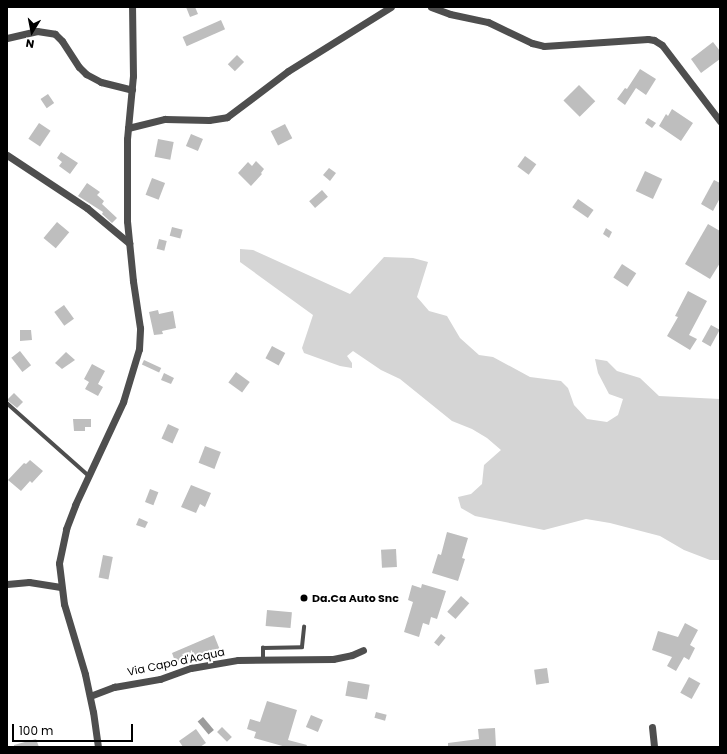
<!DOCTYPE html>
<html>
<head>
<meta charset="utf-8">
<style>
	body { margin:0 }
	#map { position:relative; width:727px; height:754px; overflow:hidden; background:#fff; font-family:Poppins,sans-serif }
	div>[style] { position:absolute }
	.green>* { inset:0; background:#d5d5d5 }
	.water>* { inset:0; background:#9c9c9c; transform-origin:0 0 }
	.building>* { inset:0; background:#bebebe; transform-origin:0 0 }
	.lane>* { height:3.5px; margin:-1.75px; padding:0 1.75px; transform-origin:1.75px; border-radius:1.75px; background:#4e4e4e }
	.street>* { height:7px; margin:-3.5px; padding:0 3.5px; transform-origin:3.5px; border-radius:3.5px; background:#4e4e4e }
	.dots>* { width:11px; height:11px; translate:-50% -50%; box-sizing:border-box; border:2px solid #fff; border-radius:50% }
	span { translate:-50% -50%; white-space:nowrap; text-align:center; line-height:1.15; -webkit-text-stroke:4px #fff; paint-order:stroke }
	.poi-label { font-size:11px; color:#000; font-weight:700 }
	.left { translate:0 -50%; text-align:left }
	.street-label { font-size:11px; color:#000 }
	.frame { position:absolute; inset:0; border:8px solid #000; pointer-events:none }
	.north { position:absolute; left:12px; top:12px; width:40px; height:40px; -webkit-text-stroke:3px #fff; paint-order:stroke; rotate:190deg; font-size:11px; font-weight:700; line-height:16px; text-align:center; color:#000 }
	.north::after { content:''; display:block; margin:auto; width:14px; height:18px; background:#000; clip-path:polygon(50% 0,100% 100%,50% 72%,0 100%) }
	.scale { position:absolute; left:12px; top:724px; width:121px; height:18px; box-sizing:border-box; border:2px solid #000; border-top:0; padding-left:5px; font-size:12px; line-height:14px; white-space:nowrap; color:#000; -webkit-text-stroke:3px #fff; paint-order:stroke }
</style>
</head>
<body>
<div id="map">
	<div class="green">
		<i style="clip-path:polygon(240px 249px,253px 250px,350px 294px,384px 257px,413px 258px,428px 262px,417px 297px,429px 311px,447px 316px,460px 338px,479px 355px,493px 357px,530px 377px,561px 381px,568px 388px,574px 405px,587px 419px,607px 422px,618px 415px,623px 399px,609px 394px,598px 373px,595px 359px,607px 361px,617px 371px,640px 378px,659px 396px,720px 399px,720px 560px,710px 560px,684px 550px,660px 536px,610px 523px,586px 519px,544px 530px,475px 516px,461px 508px,458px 497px,471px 494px,482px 484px,484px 465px,501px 450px,487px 438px,472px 429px,452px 421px,400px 379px,381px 370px,353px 351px,347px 356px,352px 363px,352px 368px,340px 366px,304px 353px,302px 348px,313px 315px,240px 262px)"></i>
	</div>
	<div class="water">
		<i style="left:203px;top:717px;width:17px;height:7px;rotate:50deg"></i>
	</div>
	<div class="building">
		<i style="clip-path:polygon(186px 7px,195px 7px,198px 14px,190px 17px)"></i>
		<i style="left:221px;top:20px;width:10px;height:42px;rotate:66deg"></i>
		<i style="clip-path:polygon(713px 42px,720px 51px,720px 59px,701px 73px,691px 59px)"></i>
		<i style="left:237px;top:55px;width:10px;height:13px;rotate:45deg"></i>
		<i style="clip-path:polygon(640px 69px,656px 79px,646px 95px,636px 88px,625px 105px,617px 99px,625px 88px,627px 89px)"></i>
		<i style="left:579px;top:85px;width:23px;height:22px;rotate:45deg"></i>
		<i style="left:48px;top:94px;width:11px;height:9px;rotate:56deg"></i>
		<i style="clip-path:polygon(672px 109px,693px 123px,681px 141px,659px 126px,666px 114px,668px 116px)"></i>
		<i style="clip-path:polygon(648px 118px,656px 123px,652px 128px,645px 123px)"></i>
		<i style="left:39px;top:123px;width:14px;height:19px;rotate:34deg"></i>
		<i style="left:285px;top:124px;width:16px;height:16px;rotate:63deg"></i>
		<i style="left:191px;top:134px;width:13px;height:13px;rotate:23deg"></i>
		<i style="left:158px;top:139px;width:16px;height:18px;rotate:11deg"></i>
		<i style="clip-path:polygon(61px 152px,78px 163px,70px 174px,59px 166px,62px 162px,57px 158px)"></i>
		<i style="left:525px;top:156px;width:14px;height:13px;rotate:36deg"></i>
		<i style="clip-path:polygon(256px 161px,264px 169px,261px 173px,262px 174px,251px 186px,238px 173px,248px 162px,252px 166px)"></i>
		<i style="clip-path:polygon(329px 168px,336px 173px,330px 181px,323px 175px)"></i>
		<i style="left:645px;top:171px;width:19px;height:22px;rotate:25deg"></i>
		<i style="left:152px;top:178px;width:14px;height:18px;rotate:21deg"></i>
		<i style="clip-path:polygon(714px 180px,720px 183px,720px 198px,713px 211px,701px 204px)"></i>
		<i style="clip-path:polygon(87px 183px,100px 192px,97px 195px,104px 201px,102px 204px,117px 218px,112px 223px,102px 214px,103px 212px,78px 196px)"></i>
		<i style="left:322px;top:190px;width:9px;height:17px;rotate:49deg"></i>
		<i style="left:578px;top:199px;width:19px;height:10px;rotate:35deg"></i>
		<i style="left:57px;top:222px;width:16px;height:21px;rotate:40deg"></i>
		<i style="clip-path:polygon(708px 224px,720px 231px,720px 263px,710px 279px,685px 264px)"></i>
		<i style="left:172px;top:227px;width:11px;height:9px;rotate:15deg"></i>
		<i style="clip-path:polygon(606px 228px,612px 232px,609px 238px,603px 234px)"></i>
		<i style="left:159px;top:239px;width:8px;height:10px;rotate:14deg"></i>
		<i style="left:622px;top:264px;width:17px;height:16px;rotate:33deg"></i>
		<i style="clip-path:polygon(688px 291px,707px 301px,689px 335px,697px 339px,690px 350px,667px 336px,678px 317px,675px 316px)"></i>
		<i style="left:64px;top:305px;width:17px;height:12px;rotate:54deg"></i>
		<i style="clip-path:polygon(158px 310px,159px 314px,173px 311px,176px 328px,162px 331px,163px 334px,154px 335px,149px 312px)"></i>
		<i style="left:711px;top:325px;width:10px;height:19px;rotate:29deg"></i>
		<i style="clip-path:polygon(20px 330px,31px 330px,32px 340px,20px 341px)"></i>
		<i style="left:272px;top:346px;width:15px;height:14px;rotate:28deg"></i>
		<i style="left:20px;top:351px;width:18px;height:11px;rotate:52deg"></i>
		<i style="clip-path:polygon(66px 352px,75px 360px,62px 369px,55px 363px)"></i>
		<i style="left:144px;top:360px;width:19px;height:5px;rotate:25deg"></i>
		<i style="clip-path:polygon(92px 364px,105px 371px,98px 384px,103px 387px,98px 396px,85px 389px,89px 382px,84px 379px)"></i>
		<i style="left:236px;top:372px;width:17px;height:13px;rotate:36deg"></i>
		<i style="clip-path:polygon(164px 373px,174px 378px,171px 384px,161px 380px)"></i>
		<i style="clip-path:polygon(14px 393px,23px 402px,17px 408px,7px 400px)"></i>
		<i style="clip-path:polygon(73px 419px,91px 419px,91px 427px,85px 427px,85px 431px,74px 431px)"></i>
		<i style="left:168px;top:424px;width:12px;height:16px;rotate:24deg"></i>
		<i style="left:205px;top:446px;width:17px;height:18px;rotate:21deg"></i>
		<i style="clip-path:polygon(30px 460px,43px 471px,32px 483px,30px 481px,21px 491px,8px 480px,24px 463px,26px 464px)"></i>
		<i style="clip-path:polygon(191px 485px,211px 493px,205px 507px,200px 504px,196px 513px,181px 507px)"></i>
		<i style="left:150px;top:489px;width:9px;height:14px;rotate:21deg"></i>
		<i style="clip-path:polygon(139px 518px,148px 522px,145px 528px,136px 525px)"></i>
		<i style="clip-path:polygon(447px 532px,468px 538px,462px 558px,465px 559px,458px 581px,432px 573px,438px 554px,441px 555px)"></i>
		<i style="left:396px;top:549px;width:18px;height:15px;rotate:87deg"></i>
		<i style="left:103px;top:555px;width:10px;height:23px;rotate:11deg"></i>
		<i style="clip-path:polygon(422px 584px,446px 591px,437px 619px,431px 617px,429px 625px,423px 623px,419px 637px,404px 632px,413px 602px,408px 600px,412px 585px,421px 588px)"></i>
		<i style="left:461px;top:596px;width:11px;height:21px;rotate:41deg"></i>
		<i style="left:267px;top:610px;width:25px;height:16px;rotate:5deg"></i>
		<i style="clip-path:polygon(685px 623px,698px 630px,690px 645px,695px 648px,689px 660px,684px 657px,676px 671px,667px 666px,672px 657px,652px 650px,658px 631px,678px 637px)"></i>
		<i style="left:441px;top:634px;width:6px;height:11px;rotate:39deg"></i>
		<i style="clip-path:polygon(214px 635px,220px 650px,188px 663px,187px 659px,176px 664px,172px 653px)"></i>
		<i style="left:547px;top:668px;width:15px;height:13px;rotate:82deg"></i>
		<i style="left:689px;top:677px;width:13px;height:18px;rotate:29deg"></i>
		<i style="left:348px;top:681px;width:22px;height:15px;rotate:10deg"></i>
		<i style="clip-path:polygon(267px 701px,297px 710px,288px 740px,307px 745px,306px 747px,286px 747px,254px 738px,256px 732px,247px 729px,250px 719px,260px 722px)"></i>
		<i style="left:376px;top:712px;width:11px;height:6px;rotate:15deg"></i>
		<i style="left:311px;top:715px;width:13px;height:13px;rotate:23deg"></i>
		<i style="left:222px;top:727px;width:14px;height:7px;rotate:45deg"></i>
		<i style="clip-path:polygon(495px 728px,496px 747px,448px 747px,448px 743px,479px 739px,478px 729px)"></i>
		<i style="clip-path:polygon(196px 729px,206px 743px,200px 747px,183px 747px,179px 741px)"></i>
		<i style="clip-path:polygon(36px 739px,39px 747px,14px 747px,14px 745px)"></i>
	</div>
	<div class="lane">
		<i style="left:7px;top:403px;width:108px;rotate:41.6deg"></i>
		<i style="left:263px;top:659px;width:11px;rotate:-90deg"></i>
		<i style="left:263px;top:648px;width:39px;rotate:-1deg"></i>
		<i style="left:302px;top:647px;width:20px;rotate:-84deg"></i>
	</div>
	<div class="street">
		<i style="left:431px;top:7px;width:20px;rotate:20deg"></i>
		<i style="left:450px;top:14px;width:39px;rotate:12deg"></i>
		<i style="left:488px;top:22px;width:49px;rotate:25.5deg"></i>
		<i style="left:532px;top:43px;width:12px;rotate:14deg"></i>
		<i style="left:544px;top:46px;width:104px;rotate:-3.9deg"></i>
		<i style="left:648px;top:39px;width:6px;rotate:9deg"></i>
		<i style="left:654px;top:40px;width:9px;rotate:32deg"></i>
		<i style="left:662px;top:45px;width:96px;rotate:52.7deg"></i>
		<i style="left:7px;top:38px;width:31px;rotate:-13deg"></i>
		<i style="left:37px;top:31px;width:18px;rotate:9deg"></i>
		<i style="left:55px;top:34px;width:10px;rotate:45deg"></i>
		<i style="left:62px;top:41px;width:31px;rotate:57deg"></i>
		<i style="left:79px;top:67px;width:10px;rotate:45deg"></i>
		<i style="left:86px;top:74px;width:17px;rotate:28deg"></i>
		<i style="left:101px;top:82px;width:32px;rotate:14deg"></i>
		<i style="left:128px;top:128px;width:38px;rotate:-14deg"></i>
		<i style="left:165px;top:119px;width:44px;rotate:1.3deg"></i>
		<i style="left:209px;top:120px;width:18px;rotate:-9deg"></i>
		<i style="left:227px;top:117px;width:76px;rotate:-37deg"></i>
		<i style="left:288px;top:71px;width:121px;rotate:-31.9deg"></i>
		<i style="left:7px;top:155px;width:96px;rotate:33.5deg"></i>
		<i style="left:87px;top:208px;width:55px;rotate:39.8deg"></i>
		<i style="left:7px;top:584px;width:22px;rotate:-5deg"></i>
		<i style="left:29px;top:582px;width:32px;rotate:9deg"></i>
		<i style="left:90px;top:696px;width:26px;rotate:-21deg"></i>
		<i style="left:114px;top:687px;width:47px;rotate:-9.9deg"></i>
		<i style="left:160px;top:679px;width:33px;rotate:-20deg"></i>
		<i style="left:191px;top:668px;width:48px;rotate:-9.7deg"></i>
		<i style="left:238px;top:660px;width:95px;rotate:-0.6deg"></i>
		<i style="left:333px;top:659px;width:19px;rotate:-12deg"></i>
		<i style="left:352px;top:655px;width:12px;rotate:-24deg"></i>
		<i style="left:652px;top:727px;width:20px;rotate:84deg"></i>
		<i style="left:98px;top:747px;width:35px;rotate:-98deg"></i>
		<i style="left:93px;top:712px;width:39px;rotate:-102deg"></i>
		<i style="left:85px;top:674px;width:73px;rotate:-106.7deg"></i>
		<i style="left:64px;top:604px;width:41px;rotate:-97deg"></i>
		<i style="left:59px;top:563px;width:35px;rotate:-78deg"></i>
		<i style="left:66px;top:529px;width:26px;rotate:-69deg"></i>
		<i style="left:75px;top:505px;width:114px;rotate:-65deg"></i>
		<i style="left:123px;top:402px;width:55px;rotate:-73.2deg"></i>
		<i style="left:139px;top:349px;width:21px;rotate:-87deg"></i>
		<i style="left:140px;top:328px;width:48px;rotate:-98.5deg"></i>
		<i style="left:133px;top:281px;width:60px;rotate:-95.7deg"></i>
		<i style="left:127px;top:221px;width:82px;rotate:-90deg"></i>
		<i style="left:127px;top:139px;width:63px;rotate:-84.6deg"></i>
		<i style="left:133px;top:76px;width:69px;rotate:-90.8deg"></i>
	</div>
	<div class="dots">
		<i style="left:304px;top:598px;background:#000"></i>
	</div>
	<div class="poi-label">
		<span class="left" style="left:312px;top:598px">Da.Ca Auto Snc</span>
	</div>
	<div class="street-label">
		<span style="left:176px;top:662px;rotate:-12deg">Via Capo d'Acqua</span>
	</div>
	<div class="frame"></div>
	<div class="north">N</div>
	<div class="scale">100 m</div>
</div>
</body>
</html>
